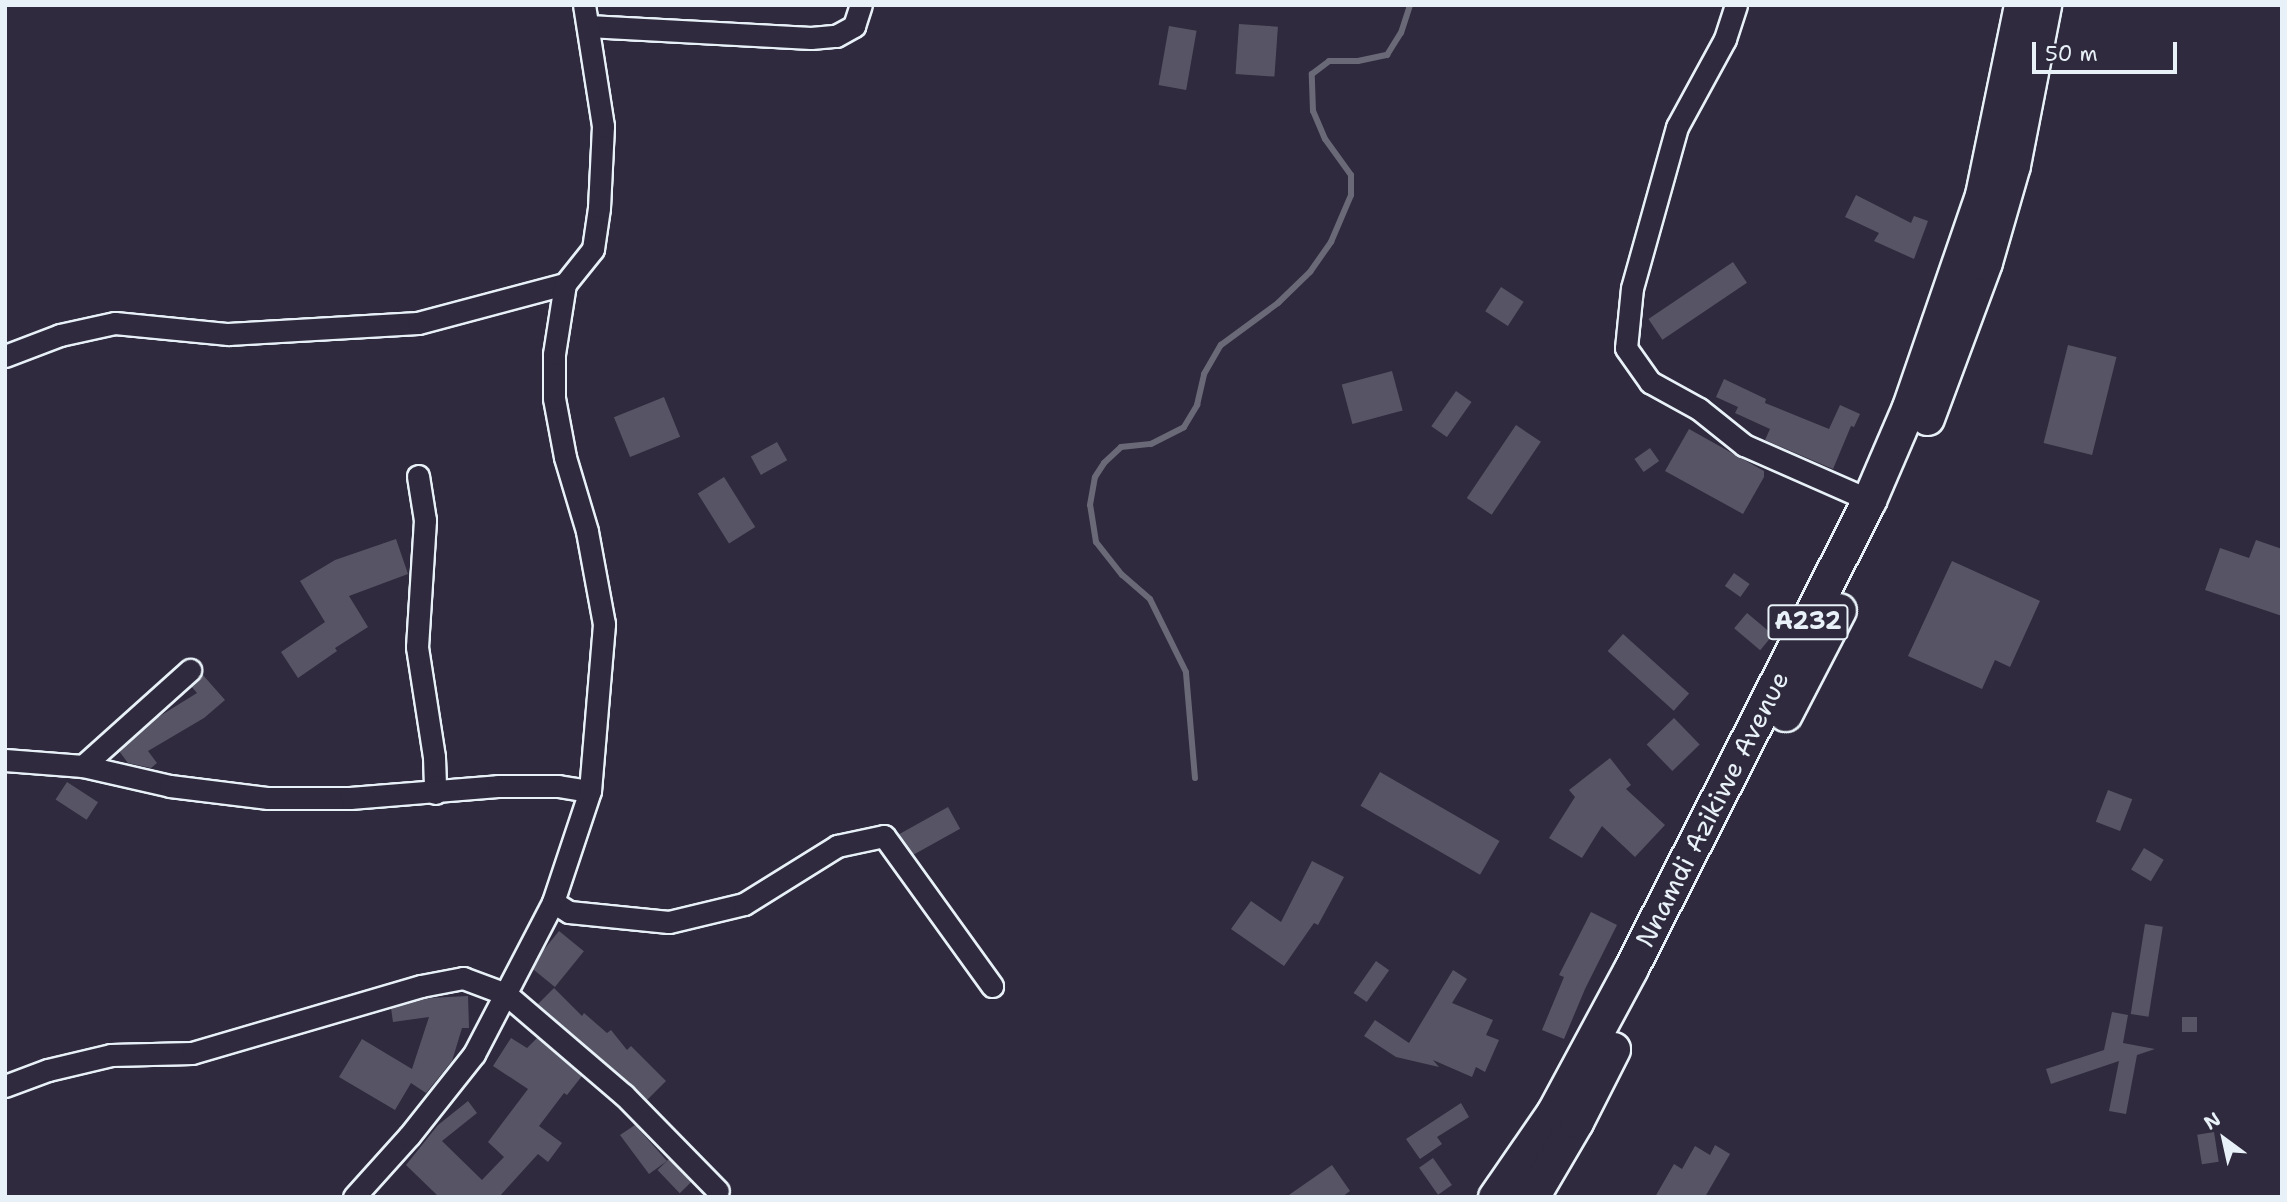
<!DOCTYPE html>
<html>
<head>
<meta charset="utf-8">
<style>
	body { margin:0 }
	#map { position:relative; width:2287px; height:1202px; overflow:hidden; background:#2f2a3d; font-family:"Shantell Sans",sans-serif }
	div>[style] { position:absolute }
	.stream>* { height:6px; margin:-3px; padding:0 3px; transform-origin:3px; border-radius:3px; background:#696978 }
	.building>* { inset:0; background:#575565; transform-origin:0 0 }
	.roads { filter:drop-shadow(2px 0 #e8f1f8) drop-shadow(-2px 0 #e8f1f8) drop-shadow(0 2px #e8f1f8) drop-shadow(0 -2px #e8f1f8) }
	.minor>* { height:21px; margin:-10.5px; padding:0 10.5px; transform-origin:10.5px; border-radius:10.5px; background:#2f2a3d }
	.primary>* { height:33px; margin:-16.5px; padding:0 16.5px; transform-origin:16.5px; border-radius:16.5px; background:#2f2a3d }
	span { translate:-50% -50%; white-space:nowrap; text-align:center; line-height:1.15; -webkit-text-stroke:5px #2f2a3d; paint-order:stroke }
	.shield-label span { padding:2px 5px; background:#2f2a3d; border:2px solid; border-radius:5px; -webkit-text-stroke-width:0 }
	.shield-label { font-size:24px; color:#e8f1f8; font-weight:700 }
	.street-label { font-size:26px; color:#e8f1f8 }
	.frame { position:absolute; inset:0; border:7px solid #e8f1f8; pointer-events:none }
	.north { position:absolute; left:2189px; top:1104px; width:70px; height:70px; -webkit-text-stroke:5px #2f2a3d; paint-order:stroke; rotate:327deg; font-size:19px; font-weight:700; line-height:28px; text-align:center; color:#e8f1f8 }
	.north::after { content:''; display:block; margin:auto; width:24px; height:32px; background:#e8f1f8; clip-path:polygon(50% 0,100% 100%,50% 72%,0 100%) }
	.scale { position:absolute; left:2032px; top:42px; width:145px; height:32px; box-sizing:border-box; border:4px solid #e8f1f8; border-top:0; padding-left:9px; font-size:21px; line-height:24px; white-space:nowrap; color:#e8f1f8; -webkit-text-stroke:5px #2f2a3d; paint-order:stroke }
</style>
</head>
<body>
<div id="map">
	<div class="stream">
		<i style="left:1195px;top:778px;width:106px;rotate:-94.9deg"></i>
		<i style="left:1186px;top:672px;width:81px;rotate:-116.3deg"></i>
		<i style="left:1150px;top:599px;width:37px;rotate:-139deg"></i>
		<i style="left:1122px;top:575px;width:42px;rotate:-128.2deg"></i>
		<i style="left:1096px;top:542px;width:37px;rotate:-99deg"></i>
		<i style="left:1090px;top:505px;width:28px;rotate:-80deg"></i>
		<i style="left:1095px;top:477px;width:17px;rotate:-57deg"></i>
		<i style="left:1104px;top:463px;width:23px;rotate:-43deg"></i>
		<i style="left:1121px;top:447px;width:30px;rotate:-6deg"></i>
		<i style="left:1151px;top:444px;width:37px;rotate:-27deg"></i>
		<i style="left:1184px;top:427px;width:26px;rotate:-59deg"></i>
		<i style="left:1197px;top:405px;width:32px;rotate:-77deg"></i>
		<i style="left:1204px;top:374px;width:34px;rotate:-60deg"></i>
		<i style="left:1221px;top:345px;width:71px;rotate:-36.4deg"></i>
		<i style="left:1278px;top:303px;width:45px;rotate:-44.1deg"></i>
		<i style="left:1310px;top:272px;width:37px;rotate:-55deg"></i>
		<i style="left:1331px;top:242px;width:51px;rotate:-66.9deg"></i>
		<i style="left:1351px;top:195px;width:20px;rotate:-90deg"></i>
		<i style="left:1351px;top:175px;width:44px;rotate:-125.8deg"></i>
		<i style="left:1325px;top:139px;width:30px;rotate:-113deg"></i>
		<i style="left:1313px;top:111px;width:37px;rotate:-92deg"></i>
		<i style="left:1312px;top:74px;width:21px;rotate:-37deg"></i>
		<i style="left:1329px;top:61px;width:29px"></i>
		<i style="left:1358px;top:61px;width:30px;rotate:-12deg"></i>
		<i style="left:1387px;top:55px;width:26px;rotate:-58deg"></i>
		<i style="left:1401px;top:33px;width:29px;rotate:-72deg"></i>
	</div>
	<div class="building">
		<i style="left:1239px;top:24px;width:39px;height:50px;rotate:4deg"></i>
		<i style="left:1169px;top:26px;width:28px;height:60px;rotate:10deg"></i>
		<i style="clip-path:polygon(1856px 195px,1911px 223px,1914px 216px,1928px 221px,1914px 259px,1874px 241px,1879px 233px,1845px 217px)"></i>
		<i style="left:1733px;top:262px;width:25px;height:102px;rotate:56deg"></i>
		<i style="left:1501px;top:287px;width:27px;height:29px;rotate:33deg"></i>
		<i style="left:2068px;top:345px;width:50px;height:101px;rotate:14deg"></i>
		<i style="left:1392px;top:371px;width:41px;height:52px;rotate:75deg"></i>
		<i style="clip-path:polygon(1724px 379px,1766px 399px,1765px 403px,1829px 429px,1840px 405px,1860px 414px,1854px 427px,1851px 426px,1833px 469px,1765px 440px,1770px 429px,1735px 413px,1738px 407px,1716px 397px)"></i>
		<i style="left:1456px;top:391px;width:19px;height:43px;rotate:35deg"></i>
		<i style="left:664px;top:397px;width:43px;height:54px;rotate:68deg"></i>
		<i style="left:1516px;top:425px;width:30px;height:88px;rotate:34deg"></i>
		<i style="clip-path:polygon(1689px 429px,1764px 471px,1764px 477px,1743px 514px,1665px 471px)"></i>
		<i style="left:777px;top:442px;width:21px;height:30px;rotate:61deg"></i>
		<i style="left:1650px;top:448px;width:16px;height:19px;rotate:55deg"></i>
		<i style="left:724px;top:477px;width:59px;height:31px;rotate:58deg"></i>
		<i style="clip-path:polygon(396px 539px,408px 574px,349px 596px,368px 627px,335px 648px,337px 651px,298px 678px,281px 652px,325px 622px,300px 581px,335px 560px)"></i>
		<i style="clip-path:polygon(2256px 540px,2282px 549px,2282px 616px,2205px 590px,2220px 548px,2249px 558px)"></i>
		<i style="clip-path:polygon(1952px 561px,2040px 601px,2010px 667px,1995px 660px,1982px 689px,1908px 656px)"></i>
		<i style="left:1734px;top:573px;width:19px;height:16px;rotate:35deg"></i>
		<i style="left:1747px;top:613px;width:34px;height:20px;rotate:40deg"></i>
		<i style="left:1623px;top:634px;width:89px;height:23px;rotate:42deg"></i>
		<i style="clip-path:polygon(202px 674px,225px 700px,204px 718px,148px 751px,157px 763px,151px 768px,128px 763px,119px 751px,155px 719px,197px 693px,191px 686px)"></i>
		<i style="left:1674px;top:718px;width:37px;height:38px;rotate:46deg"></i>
		<i style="clip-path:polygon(1610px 758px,1631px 785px,1626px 789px,1665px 825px,1635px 857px,1602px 826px,1582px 858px,1549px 838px,1575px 797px,1569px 790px)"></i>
		<i style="left:1380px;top:772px;width:138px;height:39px;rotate:30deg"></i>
		<i style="left:67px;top:782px;width:37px;height:21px;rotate:33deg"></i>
		<i style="left:2108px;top:790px;width:26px;height:34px;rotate:21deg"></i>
		<i style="left:948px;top:807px;width:25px;height:56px;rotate:61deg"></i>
		<i style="left:2144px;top:848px;width:23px;height:25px;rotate:31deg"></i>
		<i style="clip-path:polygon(1312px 861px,1344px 877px,1318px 925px,1314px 923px,1284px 966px,1231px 929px,1251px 901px,1281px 922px)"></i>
		<i style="clip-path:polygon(1591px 912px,1617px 925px,1585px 989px,1564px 1039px,1542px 1030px,1564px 977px,1559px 975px)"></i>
		<i style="left:2145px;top:924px;width:18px;height:91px;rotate:9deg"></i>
		<i style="left:559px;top:931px;width:32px;height:46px;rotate:39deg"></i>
		<i style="left:1376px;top:961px;width:16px;height:39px;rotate:35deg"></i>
		<i style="clip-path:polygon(1453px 970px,1467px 979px,1452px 1003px,1493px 1020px,1486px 1035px,1499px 1040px,1485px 1072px,1476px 1067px,1472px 1077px,1433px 1060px,1439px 1067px,1396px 1057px,1364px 1036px,1375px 1020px,1409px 1043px)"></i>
		<i style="clip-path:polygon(554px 988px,582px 1016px,584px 1013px,607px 1033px,611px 1030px,627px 1050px,631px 1046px,666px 1081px,647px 1100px,538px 1004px)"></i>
		<i style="clip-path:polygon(468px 996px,469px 1028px,462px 1028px,452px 1061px,426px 1093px,411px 1083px,395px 1110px,339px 1077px,362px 1039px,412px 1069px,429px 1017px,393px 1022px,391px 1008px,430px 998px)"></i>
		<i style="clip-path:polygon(2112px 1012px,2128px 1015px,2123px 1043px,2155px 1049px,2137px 1055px,2126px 1114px,2109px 1111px,2119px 1061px,2051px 1084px,2046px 1069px,2104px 1050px)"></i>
		<i style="left:2182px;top:1017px;width:15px;height:15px"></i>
		<i style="clip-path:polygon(511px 1038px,527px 1048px,537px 1038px,582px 1076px,567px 1095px,564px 1093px,539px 1126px,562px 1143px,548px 1162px,538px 1154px,499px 1197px,439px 1197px,406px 1165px,438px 1125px,468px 1101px,477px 1113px,442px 1141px,482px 1180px,504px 1157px,488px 1142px,528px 1089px,493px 1066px)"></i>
		<i style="clip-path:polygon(1461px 1103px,1469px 1117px,1437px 1137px,1442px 1144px,1420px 1159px,1406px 1139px)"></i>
		<i style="clip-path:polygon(635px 1125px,667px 1161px,649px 1174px,620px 1135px)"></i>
		<i style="left:2214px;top:1132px;width:30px;height:17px;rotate:81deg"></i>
		<i style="clip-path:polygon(1715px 1145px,1730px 1154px,1705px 1197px,1655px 1197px,1674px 1164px,1682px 1169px,1695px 1146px,1710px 1155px)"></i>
		<i style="left:1433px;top:1158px;width:33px;height:17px;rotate:55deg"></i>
		<i style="left:669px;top:1159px;width:32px;height:16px;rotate:46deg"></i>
		<i style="clip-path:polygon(1332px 1165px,1350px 1191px,1342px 1197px,1286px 1197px)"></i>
	</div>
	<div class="roads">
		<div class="minor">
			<i style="left:1736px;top:5px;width:36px;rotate:108deg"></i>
			<i style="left:1725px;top:39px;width:100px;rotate:118.6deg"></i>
			<i style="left:1677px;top:127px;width:167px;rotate:105.6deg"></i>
			<i style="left:1632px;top:288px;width:60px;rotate:95.7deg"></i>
			<i style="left:1626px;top:348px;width:42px;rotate:54.8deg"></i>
			<i style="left:1650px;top:382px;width:56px;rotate:28.9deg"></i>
			<i style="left:1699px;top:409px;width:58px;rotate:38.7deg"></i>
			<i style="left:1744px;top:445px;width:137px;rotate:23.7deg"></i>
			<i style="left:588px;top:26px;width:223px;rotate:3.1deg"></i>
			<i style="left:811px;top:38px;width:25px;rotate:-5deg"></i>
			<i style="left:836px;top:36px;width:21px;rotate:-29deg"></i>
			<i style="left:854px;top:26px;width:22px;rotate:-72deg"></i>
			<i style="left:5px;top:356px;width:59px;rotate:-20.9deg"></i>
			<i style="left:60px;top:335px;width:56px;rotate:-12.3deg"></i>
			<i style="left:115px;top:323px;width:114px;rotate:5.6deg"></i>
			<i style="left:228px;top:334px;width:190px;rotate:-3.3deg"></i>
			<i style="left:418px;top:323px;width:152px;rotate:-14.9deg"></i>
			<i style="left:565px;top:284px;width:45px;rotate:-51.3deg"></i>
			<i style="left:593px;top:249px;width:41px;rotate:-81.7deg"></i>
			<i style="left:599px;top:208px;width:82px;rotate:-87.2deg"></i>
			<i style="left:603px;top:126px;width:122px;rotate:-98.9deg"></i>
			<i style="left:418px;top:476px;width:45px;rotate:81deg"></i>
			<i style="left:425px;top:520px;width:127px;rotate:93.6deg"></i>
			<i style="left:417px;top:647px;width:111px;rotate:81.2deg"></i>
			<i style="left:434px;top:757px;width:36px;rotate:88deg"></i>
			<i style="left:5px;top:760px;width:78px;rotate:4.4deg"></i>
			<i style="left:83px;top:766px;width:89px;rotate:12.9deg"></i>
			<i style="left:170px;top:786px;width:99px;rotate:7deg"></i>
			<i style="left:268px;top:798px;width:82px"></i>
			<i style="left:350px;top:798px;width:148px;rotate:-4.6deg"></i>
			<i style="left:498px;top:786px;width:60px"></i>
			<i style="left:558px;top:786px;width:32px;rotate:9deg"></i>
			<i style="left:83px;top:766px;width:144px;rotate:-41.9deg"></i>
			<i style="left:553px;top:902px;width:19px;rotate:32deg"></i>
			<i style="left:569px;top:912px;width:100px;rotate:5.7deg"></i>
			<i style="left:669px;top:922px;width:77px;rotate:-13.5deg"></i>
			<i style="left:744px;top:904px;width:110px;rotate:-31.9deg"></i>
			<i style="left:837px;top:846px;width:48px;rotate:-12deg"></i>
			<i style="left:884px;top:836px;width:185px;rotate:54.2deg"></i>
			<i style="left:5px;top:1086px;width:46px;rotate:-20.4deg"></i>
			<i style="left:48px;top:1070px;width:65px;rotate:-13.4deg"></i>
			<i style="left:111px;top:1055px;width:81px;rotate:-1.4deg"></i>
			<i style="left:192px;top:1053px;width:239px;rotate:-16.3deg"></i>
			<i style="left:421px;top:986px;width:43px;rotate:-10.8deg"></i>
			<i style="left:463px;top:978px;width:46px;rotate:20.4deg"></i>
			<i style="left:506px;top:994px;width:155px;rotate:40.6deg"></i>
			<i style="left:624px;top:1095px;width:134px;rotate:45.6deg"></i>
			<i style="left:354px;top:1197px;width:82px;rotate:-48deg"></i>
			<i style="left:409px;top:1136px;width:105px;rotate:-51.6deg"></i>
			<i style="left:474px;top:1054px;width:171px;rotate:-62.5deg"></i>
			<i style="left:553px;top:902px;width:117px;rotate:-71.6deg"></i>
			<i style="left:590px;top:791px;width:168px;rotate:-85.2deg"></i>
			<i style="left:604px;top:624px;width:95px;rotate:-100.4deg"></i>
			<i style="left:587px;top:531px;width:77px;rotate:-106.6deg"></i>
			<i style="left:565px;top:457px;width:60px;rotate:-100.6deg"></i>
			<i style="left:554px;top:398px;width:44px;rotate:-90deg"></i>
			<i style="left:554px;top:354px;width:71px;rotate:-81.1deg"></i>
		</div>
		<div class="primary">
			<i style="left:1927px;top:418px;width:166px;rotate:-69.6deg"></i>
			<i style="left:1985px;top:262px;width:101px;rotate:-73.9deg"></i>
			<i style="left:2013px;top:165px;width:163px;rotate:-79deg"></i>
			<i style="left:1785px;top:714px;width:117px;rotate:-62.6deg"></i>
			<i style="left:1495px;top:1197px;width:102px;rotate:-55.4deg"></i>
			<i style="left:1553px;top:1113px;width:165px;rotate:-61.7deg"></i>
			<i style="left:1631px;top:968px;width:525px;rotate:-63.04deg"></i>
			<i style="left:1869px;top:500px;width:101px;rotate:-66.7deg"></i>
			<i style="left:1909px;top:407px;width:224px;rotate:-71deg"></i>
			<i style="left:1982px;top:195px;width:194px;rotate:-78.4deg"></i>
			<i style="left:1532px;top:1197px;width:87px;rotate:-59.6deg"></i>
			<i style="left:1576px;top:1122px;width:82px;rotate:-63.1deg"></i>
		</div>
	</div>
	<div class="shield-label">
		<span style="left:1808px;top:622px">A232</span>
	</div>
	<div class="street-label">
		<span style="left:1712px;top:809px;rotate:-63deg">Nnamdi Azikiwe Avenue</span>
	</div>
	<div class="frame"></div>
	<div class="north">N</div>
	<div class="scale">50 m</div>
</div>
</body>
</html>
